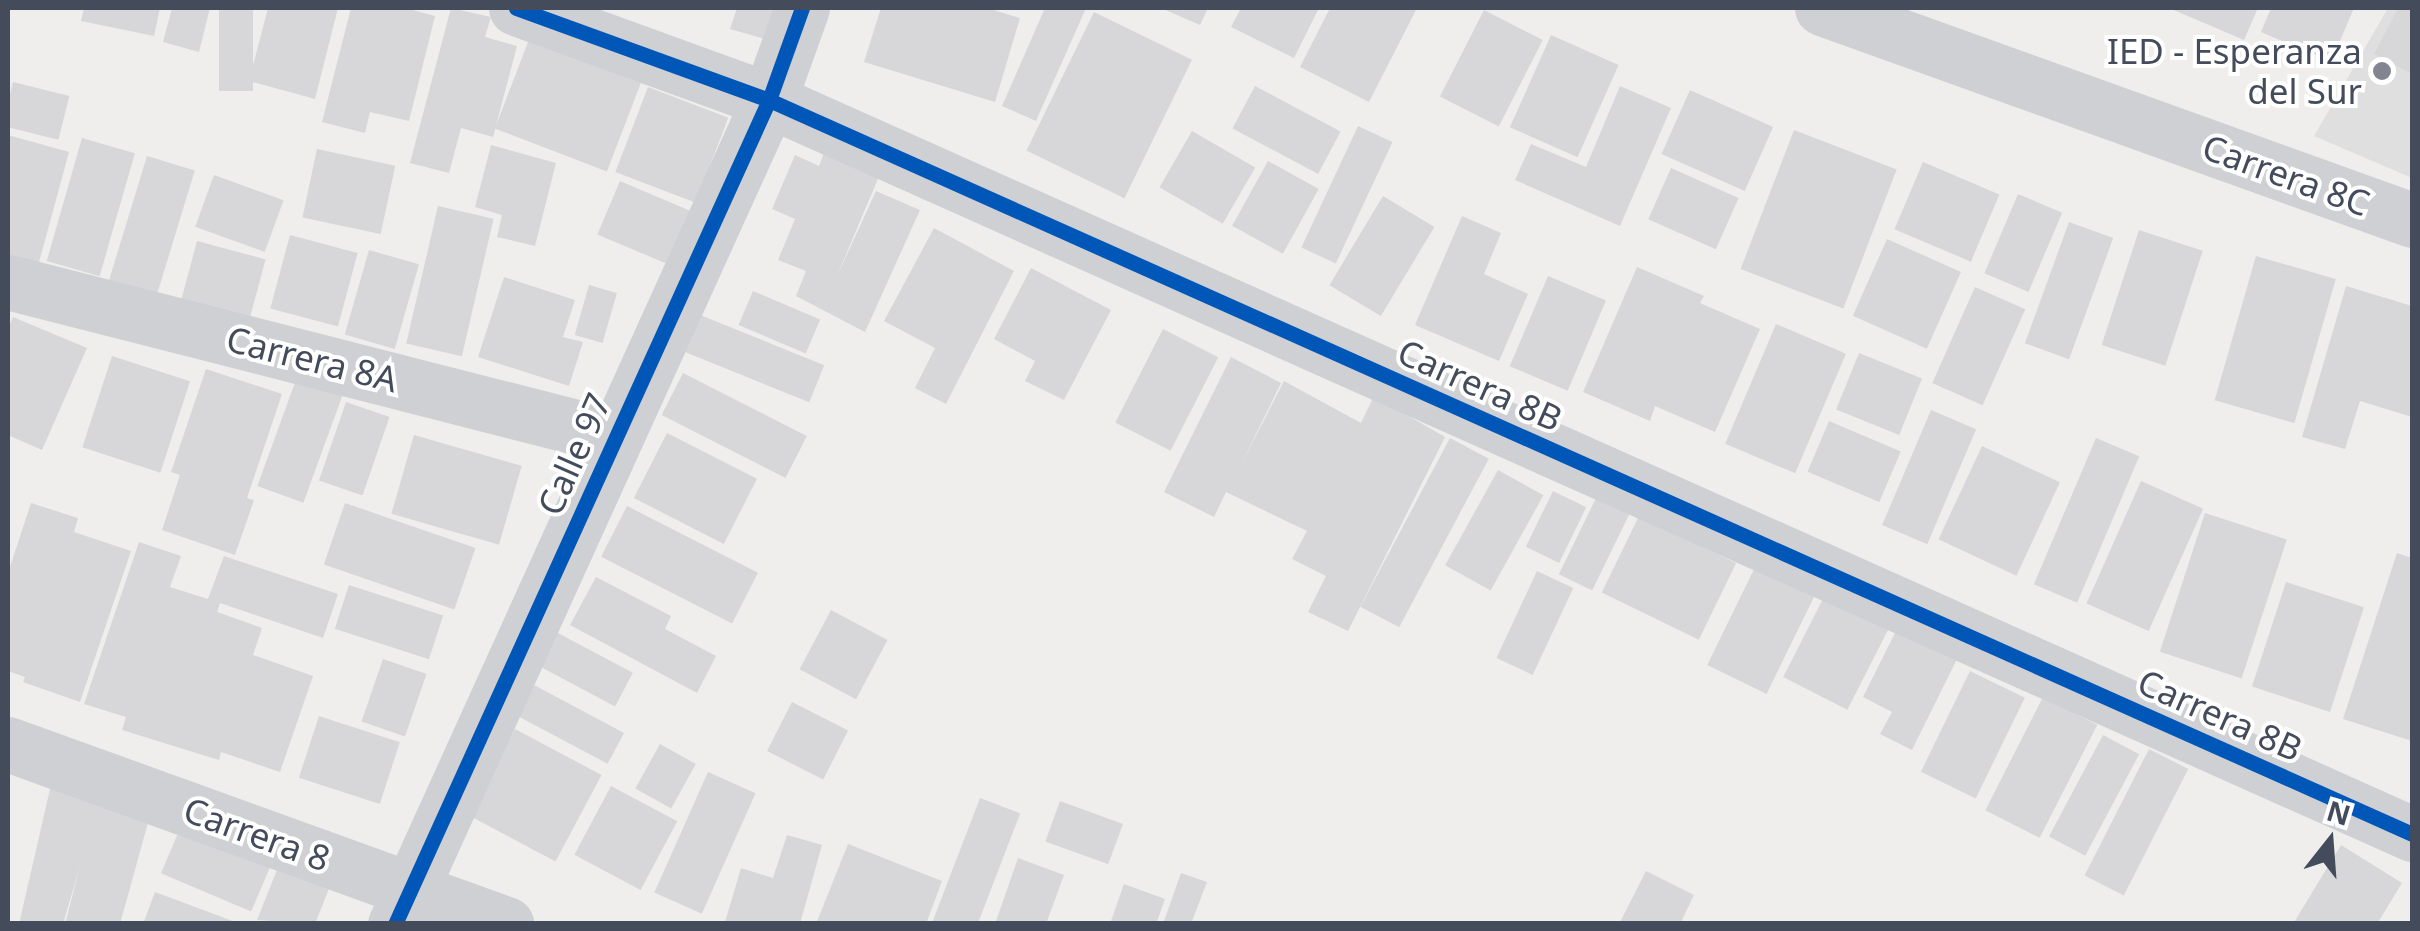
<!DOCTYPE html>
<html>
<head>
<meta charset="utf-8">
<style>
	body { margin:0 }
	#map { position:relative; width:2420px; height:931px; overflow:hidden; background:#efeeed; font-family:"Noto Sans",sans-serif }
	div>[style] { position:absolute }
	.education>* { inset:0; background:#e0dfe0 }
	.building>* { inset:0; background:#d7d7d9; transform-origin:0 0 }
	.minor>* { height:55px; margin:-27.5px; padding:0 27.5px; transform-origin:27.5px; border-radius:27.5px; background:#ced0d4 }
	.cycleway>* { height:15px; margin:-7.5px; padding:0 7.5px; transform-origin:7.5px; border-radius:7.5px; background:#0057b8 }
	.dots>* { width:28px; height:28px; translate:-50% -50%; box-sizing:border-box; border:5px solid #fff; border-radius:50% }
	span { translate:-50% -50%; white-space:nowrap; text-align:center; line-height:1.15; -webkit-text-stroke:8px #fff; paint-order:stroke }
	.poi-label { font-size:35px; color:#444c5c }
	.right { translate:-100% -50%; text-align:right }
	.street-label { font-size:35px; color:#444c5c }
	.frame { position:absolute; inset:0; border:10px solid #444c5c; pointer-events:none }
	.north { position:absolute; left:2280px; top:791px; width:100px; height:100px; -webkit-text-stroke:8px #fff; paint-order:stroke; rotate:17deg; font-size:28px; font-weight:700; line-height:40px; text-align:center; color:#444c5c }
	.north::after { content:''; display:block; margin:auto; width:35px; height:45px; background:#444c5c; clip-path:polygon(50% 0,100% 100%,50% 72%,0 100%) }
</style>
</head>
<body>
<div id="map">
	<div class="education">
		<i style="clip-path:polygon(2388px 8px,2412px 8px,2412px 178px,2314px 136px)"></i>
	</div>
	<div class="building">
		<i style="clip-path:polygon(84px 8px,160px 8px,154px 36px,81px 21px)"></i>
		<i style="clip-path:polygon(172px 8px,210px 8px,199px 52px,163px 42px)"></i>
		<i style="left:219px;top:8px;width:34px;height:83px"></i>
		<i style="clip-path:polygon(268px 8px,338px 8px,315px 99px,249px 81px)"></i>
		<i style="clip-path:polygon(351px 8px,405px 8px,435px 16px,409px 121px,370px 112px,365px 133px,322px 122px)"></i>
		<i style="clip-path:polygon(451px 8px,491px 17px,485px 37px,517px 46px,493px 137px,461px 128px,449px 173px,410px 163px)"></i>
		<i style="clip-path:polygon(737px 8px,782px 8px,772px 41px,730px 29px)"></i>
		<i style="clip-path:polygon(881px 8px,987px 8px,1020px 18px,995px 102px,864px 62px)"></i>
		<i style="clip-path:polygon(1045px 8px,1086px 8px,1036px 121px,1002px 106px)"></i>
		<i style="clip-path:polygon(1161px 8px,1208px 8px,1200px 25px)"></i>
		<i style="clip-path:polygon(1241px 8px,1319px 8px,1294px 58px,1231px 27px)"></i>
		<i style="clip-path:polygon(1330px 8px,1417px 8px,1369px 102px,1300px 67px)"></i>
		<i style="clip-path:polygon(2169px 8px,2258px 8px,2244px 40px)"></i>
		<i style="clip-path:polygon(2271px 8px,2354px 8px,2331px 62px,2261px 32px)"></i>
		<i style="clip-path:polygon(2398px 8px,2412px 8px,2412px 74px,2374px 54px)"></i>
		<i style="left:1484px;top:10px;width:66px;height:97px;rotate:27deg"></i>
		<i style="left:1094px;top:12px;width:109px;height:154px;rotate:26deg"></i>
		<i style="left:1551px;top:35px;width:74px;height:101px;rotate:24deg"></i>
		<i style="left:530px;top:37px;width:120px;height:98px;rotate:21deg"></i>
		<i style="left:13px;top:82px;width:58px;height:45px;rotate:14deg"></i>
		<i style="left:1255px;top:86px;width:97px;height:48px;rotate:28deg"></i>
		<i style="clip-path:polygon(1620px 86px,1671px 108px,1620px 226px,1515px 180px,1531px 144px,1586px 167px)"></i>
		<i style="left:648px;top:87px;width:86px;height:91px;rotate:21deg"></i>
		<i style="left:1690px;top:90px;width:91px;height:70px;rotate:24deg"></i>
		<i style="left:1358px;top:126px;width:38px;height:134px;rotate:25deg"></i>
		<i style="left:1794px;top:130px;width:110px;height:149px;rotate:21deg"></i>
		<i style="left:1192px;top:131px;width:73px;height:65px;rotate:30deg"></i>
		<i style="clip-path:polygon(8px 135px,69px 152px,38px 266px,8px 257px)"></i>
		<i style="left:82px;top:138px;width:55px;height:128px;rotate:16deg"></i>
		<i style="clip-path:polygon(491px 145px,556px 163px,535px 246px,497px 237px,502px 215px,475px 207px)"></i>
		<i style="left:317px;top:149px;width:80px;height:70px;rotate:12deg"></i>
		<i style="clip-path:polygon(825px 150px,880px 174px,837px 276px,876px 191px,920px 210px,865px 332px,796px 296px,806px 271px,778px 260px,795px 219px,772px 209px,795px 155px,819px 166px)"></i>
		<i style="left:147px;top:156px;width:50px;height:132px;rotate:17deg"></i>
		<i style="left:1268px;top:161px;width:58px;height:74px;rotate:29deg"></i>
		<i style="left:1923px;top:162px;width:83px;height:73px;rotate:23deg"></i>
		<i style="left:1671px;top:168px;width:74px;height:56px;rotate:24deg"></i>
		<i style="left:214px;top:175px;width:74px;height:55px;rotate:20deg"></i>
		<i style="left:620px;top:181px;width:78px;height:58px;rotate:23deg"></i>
		<i style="left:2018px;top:194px;width:48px;height:86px;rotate:23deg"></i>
		<i style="left:1383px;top:196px;width:60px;height:104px;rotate:31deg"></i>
		<i style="left:438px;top:206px;width:57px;height:141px;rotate:13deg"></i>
		<i style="clip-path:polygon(1462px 216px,1501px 233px,1484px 274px,1528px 294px,1499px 361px,1415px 325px)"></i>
		<i style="left:2069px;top:222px;width:47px;height:129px;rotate:20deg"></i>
		<i style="clip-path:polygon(934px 228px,1014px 271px,946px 404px,915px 388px,935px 348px,884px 321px)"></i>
		<i style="left:2139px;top:230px;width:67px;height:121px;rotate:18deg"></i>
		<i style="left:290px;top:235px;width:70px;height:76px;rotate:15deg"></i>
		<i style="left:1887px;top:239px;width:81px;height:84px;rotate:24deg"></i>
		<i style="left:197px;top:241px;width:71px;height:66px;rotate:15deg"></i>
		<i style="left:369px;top:250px;width:52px;height:88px;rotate:16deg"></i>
		<i style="left:2256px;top:256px;width:83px;height:150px;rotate:16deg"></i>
		<i style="clip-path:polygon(1637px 267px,1704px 296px,1700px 303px,1760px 329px,1715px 432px,1655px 406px,1650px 421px,1583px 392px)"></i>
		<i style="clip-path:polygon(1031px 268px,1111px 310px,1064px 400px,1025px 381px,1035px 361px,994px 339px)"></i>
		<i style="left:1548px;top:276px;width:63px;height:98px;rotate:23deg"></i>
		<i style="clip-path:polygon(504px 277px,575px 300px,563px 337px,583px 342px,569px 386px,478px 357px)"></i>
		<i style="left:589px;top:285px;width:29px;height:52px;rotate:16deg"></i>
		<i style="clip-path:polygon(2346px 286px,2412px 306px,2412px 417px,2360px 401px,2345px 449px,2302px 437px)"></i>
		<i style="left:1975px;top:287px;width:55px;height:105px;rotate:24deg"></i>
		<i style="left:753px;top:291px;width:73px;height:37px;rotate:23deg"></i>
		<i style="left:700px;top:315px;width:134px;height:40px;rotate:22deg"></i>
		<i style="clip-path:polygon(13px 317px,87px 348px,42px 450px,8px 435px,8px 329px)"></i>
		<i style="left:1776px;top:324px;width:76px;height:130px;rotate:23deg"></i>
		<i style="left:1163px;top:329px;width:62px;height:105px;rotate:27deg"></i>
		<i style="left:1859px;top:353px;width:68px;height:61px;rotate:22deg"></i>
		<i style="left:112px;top:356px;width:82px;height:96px;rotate:18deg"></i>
		<i style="clip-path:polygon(1231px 357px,1281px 383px,1241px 465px,1284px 381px,1361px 423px,1374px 396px,1445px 437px,1348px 631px,1308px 612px,1326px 576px,1292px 559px,1307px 531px,1226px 492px,1214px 517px,1164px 492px)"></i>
		<i style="clip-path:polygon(206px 369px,282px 394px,247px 498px,254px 500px,235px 555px,162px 530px,180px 475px,171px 472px)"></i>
		<i style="left:683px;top:373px;width:139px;height:47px;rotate:27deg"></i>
		<i style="left:297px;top:377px;width:49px;height:116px;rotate:20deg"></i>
		<i style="left:346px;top:402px;width:46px;height:83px;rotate:19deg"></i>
		<i style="left:1931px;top:410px;width:49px;height:125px;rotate:23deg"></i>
		<i style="left:1829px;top:421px;width:78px;height:55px;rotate:23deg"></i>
		<i style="left:667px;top:433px;width:101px;height:73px;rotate:27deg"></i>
		<i style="left:414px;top:435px;width:112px;height:82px;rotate:16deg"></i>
		<i style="left:1450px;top:438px;width:44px;height:191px;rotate:28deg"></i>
		<i style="left:2096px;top:438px;width:47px;height:159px;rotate:23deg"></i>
		<i style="left:1982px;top:446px;width:86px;height:103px;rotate:25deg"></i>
		<i style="left:1498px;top:470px;width:52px;height:109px;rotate:29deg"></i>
		<i style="left:2141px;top:481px;width:68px;height:134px;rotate:24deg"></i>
		<i style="left:1553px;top:491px;width:37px;height:62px;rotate:26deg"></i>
		<i style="left:1597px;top:496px;width:37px;height:87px;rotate:26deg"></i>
		<i style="clip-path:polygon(31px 503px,78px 518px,74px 532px,131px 551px,80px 702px,23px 682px,25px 677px,8px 671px,8px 573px)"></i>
		<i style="left:345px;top:503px;width:138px;height:65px;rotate:19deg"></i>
		<i style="left:627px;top:506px;width:147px;height:57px;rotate:27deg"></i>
		<i style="left:2205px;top:513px;width:86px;height:146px;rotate:18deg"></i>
		<i style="left:1639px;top:516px;width:108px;height:85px;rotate:26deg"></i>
		<i style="clip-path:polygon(139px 542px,181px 556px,170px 587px,208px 599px,224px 556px,338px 594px,323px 638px,220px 603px,217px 612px,262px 628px,253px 655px,313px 676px,280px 772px,221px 752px,219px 760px,122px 730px,126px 717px,84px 704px)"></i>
		<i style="clip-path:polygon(2397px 553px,2412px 558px,2412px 741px,2343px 719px)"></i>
		<i style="left:1759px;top:559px;width:66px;height:118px;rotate:26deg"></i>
		<i style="left:1537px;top:571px;width:40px;height:96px;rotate:25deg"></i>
		<i style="clip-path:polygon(596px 577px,671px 616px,665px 629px,716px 656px,697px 693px,570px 625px)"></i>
		<i style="left:2286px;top:582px;width:82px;height:110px;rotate:18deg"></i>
		<i style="left:349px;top:585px;width:99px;height:46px;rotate:18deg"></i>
		<i style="left:1825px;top:595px;width:72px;height:92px;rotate:27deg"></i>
		<i style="left:831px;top:610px;width:64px;height:67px;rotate:28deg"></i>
		<i style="clip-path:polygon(1900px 623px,1960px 653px,1912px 750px,1880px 734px,1892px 712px,1863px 697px)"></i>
		<i style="left:556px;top:632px;width:87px;height:38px;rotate:28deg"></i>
		<i style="left:383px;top:659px;width:46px;height:66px;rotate:19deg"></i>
		<i style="left:1970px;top:671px;width:61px;height:112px;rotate:26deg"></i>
		<i style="left:534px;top:685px;width:102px;height:35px;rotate:28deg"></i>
		<i style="left:2043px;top:697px;width:61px;height:127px;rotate:27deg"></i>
		<i style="left:792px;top:702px;width:63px;height:55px;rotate:27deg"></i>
		<i style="left:319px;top:716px;width:85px;height:65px;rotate:18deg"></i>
		<i style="left:515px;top:729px;width:98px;height:98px;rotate:28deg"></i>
		<i style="left:2103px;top:735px;width:41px;height:115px;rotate:28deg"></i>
		<i style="left:660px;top:744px;width:41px;height:51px;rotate:29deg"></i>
		<i style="left:2149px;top:749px;width:44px;height:142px;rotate:27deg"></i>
		<i style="left:708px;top:772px;width:52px;height:132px;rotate:24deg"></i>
		<i style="clip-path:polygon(53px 776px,154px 801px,120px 924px,65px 924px,80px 866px,63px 924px,19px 924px)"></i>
		<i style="left:611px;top:786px;width:75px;height:78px;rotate:28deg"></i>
		<i style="left:980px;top:798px;width:43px;height:134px;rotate:21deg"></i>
		<i style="left:1060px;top:801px;width:67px;height:43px;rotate:20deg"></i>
		<i style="left:184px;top:819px;width:98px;height:59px;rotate:23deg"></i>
		<i style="clip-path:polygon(787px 835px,822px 845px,800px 924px,725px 922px,741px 868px,773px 878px)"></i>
		<i style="clip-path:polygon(848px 844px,942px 881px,926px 924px,816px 924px)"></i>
		<i style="clip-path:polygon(2341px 845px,2402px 883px,2377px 924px,2293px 924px)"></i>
		<i style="clip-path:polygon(1018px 858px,1064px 875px,1046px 924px,995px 924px)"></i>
		<i style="clip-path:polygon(279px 865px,330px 886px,315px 924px,257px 920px)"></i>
		<i style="clip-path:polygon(1646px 871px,1694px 895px,1680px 924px,1619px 924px)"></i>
		<i style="clip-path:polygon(1181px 873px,1207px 882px,1191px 924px,1163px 924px)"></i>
		<i style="clip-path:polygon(1124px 884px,1165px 899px,1156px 924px,1110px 924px)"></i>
		<i style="clip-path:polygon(155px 892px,238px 923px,238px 924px,143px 924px)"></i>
	</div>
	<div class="minor">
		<i style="left:516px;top:8px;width:269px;rotate:20deg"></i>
		<i style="left:769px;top:100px;width:1800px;rotate:24.07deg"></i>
		<i style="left:1822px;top:8px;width:627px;rotate:19.76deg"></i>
		<i style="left:8px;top:282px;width:626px;rotate:14.32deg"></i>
		<i style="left:8px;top:744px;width:530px;rotate:19.87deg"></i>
		<i style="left:395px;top:924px;width:905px;rotate:-65.59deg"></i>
		<i style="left:769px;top:100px;width:98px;rotate:-70.3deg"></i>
	</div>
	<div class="cycleway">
		<i style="left:516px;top:8px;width:269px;rotate:20deg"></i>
		<i style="left:769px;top:100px;width:1800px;rotate:24.07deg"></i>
		<i style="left:395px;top:924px;width:905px;rotate:-65.59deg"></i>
		<i style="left:769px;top:100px;width:98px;rotate:-70.3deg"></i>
	</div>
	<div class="dots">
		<i style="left:2382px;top:71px;background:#80858f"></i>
	</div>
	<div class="poi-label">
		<span class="right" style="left:2362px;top:71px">IED - Esperanza<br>del Sur</span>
	</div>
	<div class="street-label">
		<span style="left:2286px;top:175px;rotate:20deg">Carrera 8C</span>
		<span style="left:312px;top:359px;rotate:14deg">Carrera 8A</span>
		<span style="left:1480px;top:385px;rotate:24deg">Carrera 8B</span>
		<span style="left:574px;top:454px;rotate:-66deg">Calle 97</span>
		<span style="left:2220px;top:715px;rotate:24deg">Carrera 8B</span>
		<span style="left:257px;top:834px;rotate:20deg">Carrera 8</span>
	</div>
	<div class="frame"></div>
	<div class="north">N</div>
</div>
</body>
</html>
